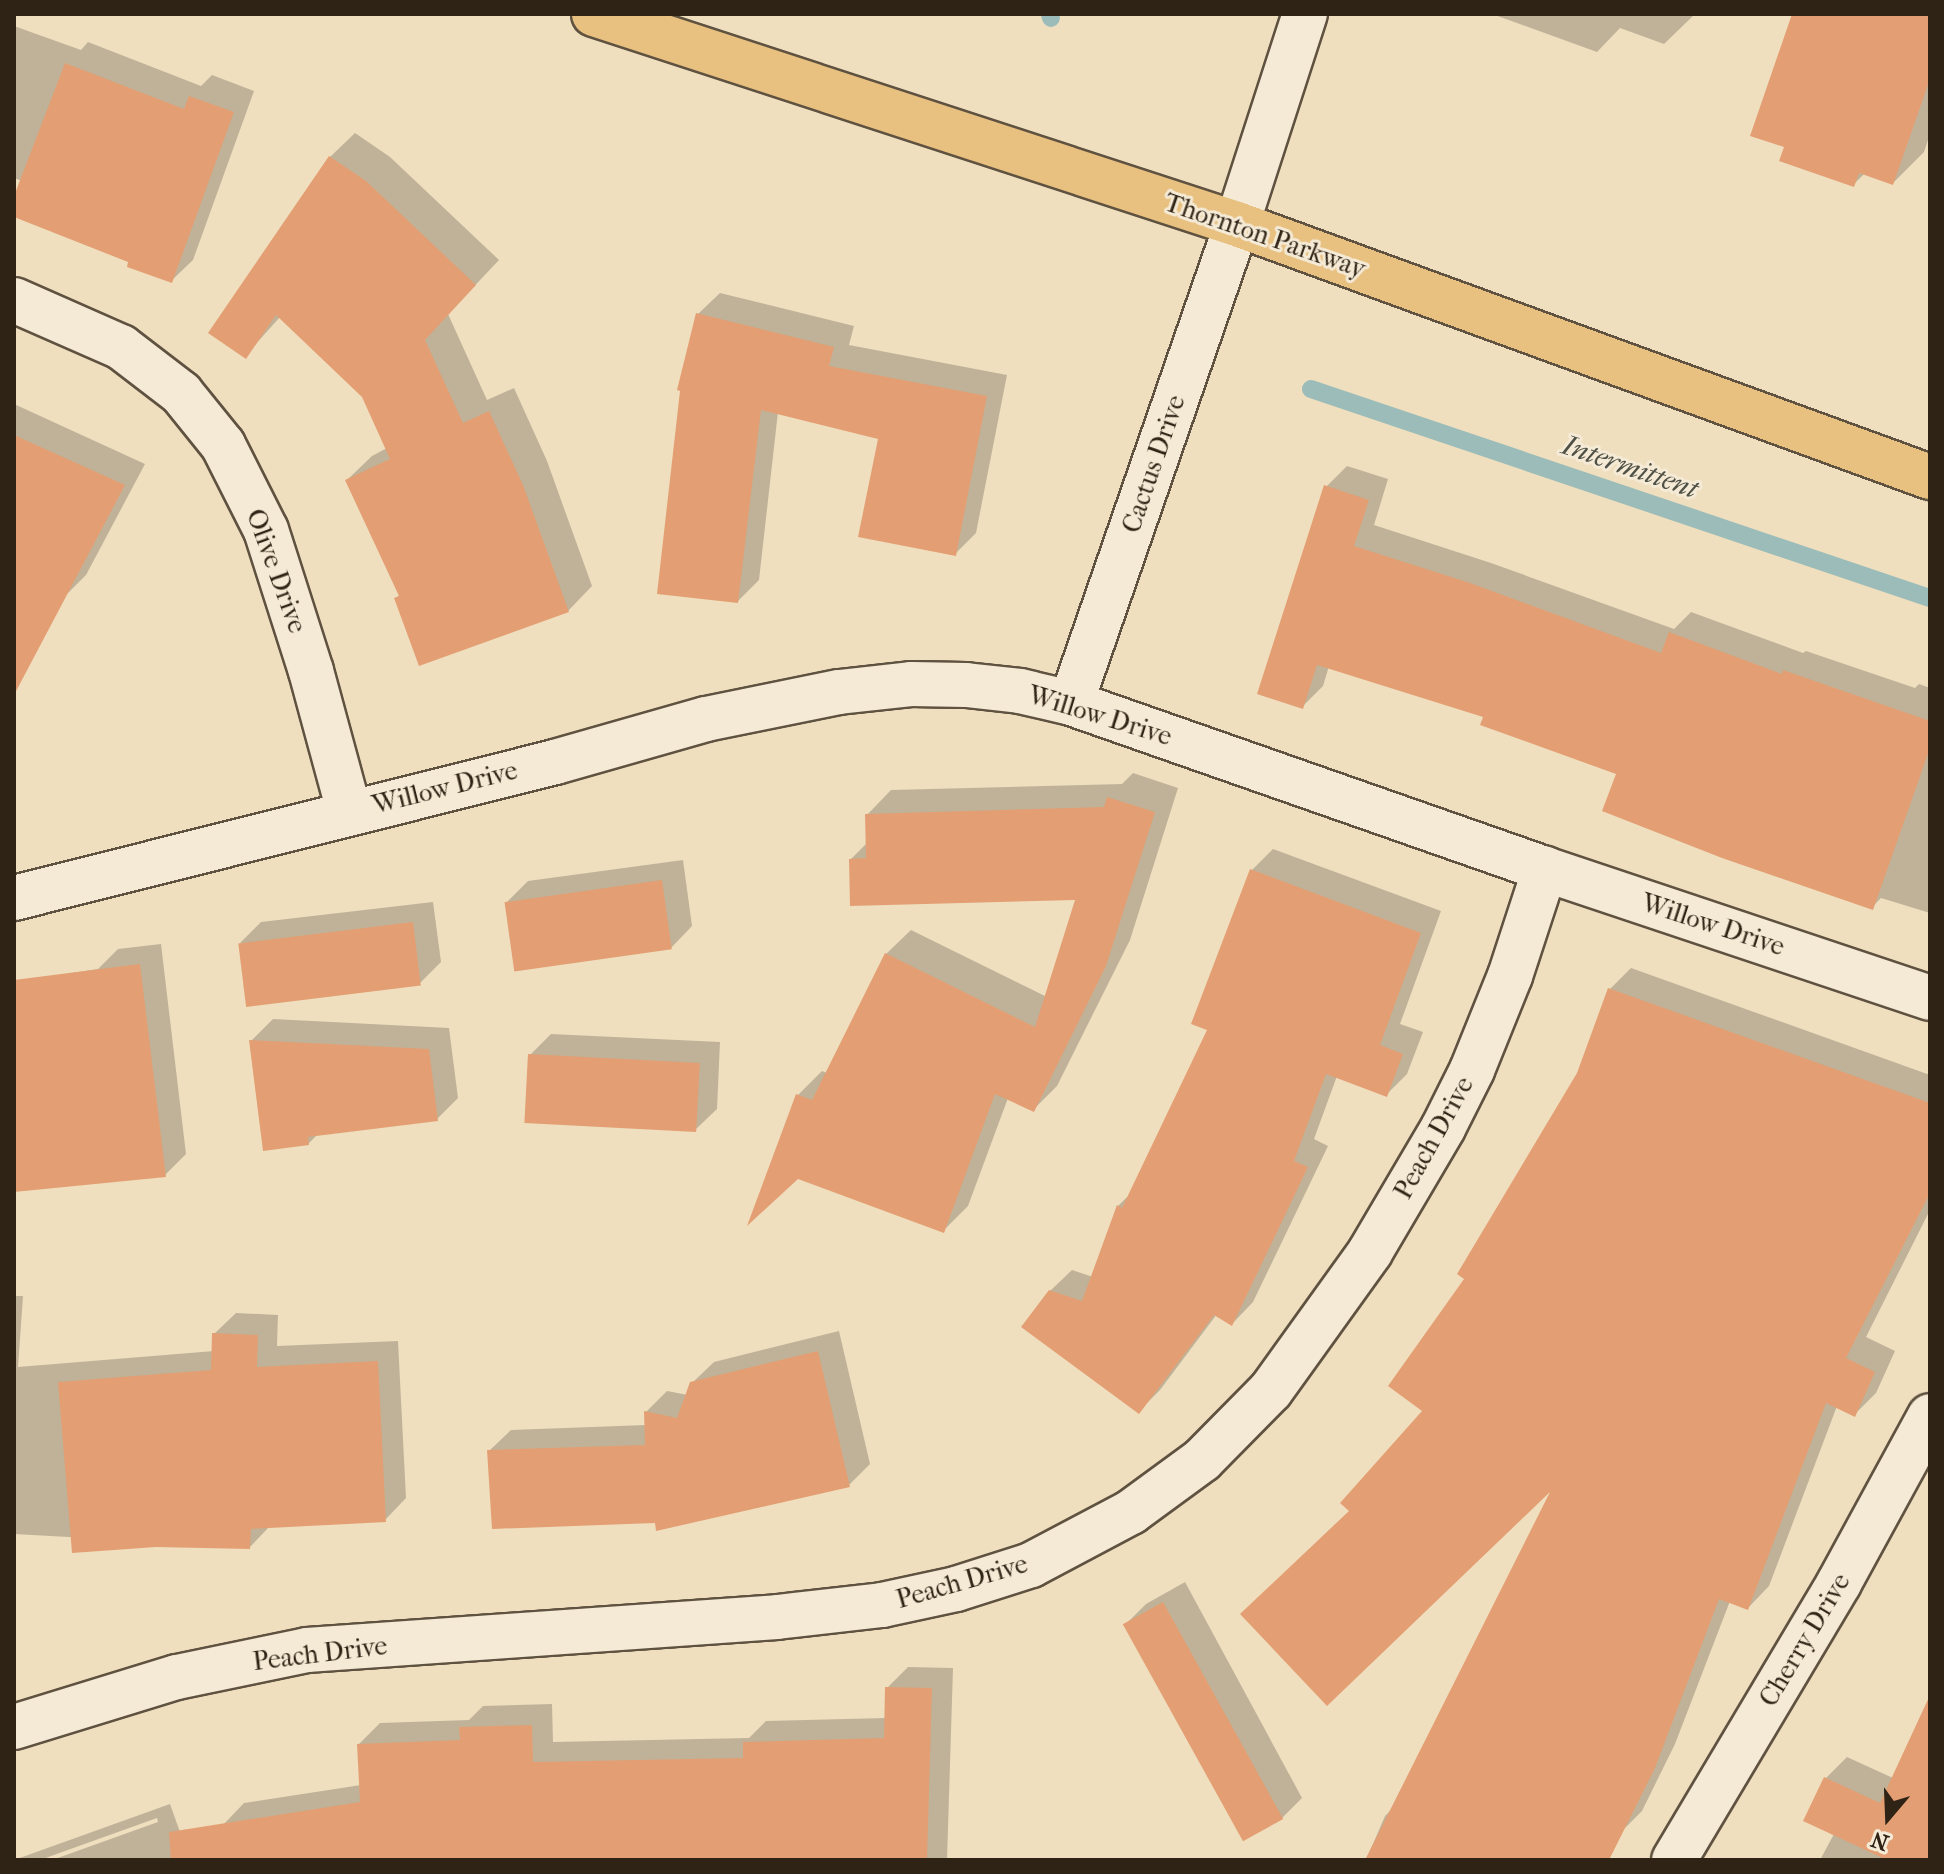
<!DOCTYPE html>
<html>
<head>
<meta charset="utf-8">
<style>
	body { margin:0 }
	#map { position:relative; width:1944px; height:1874px; overflow:hidden; background:#efdfbf; font-family:"IM FELL French Canon",serif }
	div>[style] { position:absolute }
	.shadow>* { inset:0; background:#0003 }
	.stream>* { height:18px; margin:-9px; padding:0 9px; transform-origin:9px; border-radius:9px; background:#9bbcb8 }
	.building>* { inset:0; background:#e39f73; transform-origin:0 0 }
	.roads { filter:drop-shadow(2px 0 #5f5240) drop-shadow(-2px 0 #5f5240) drop-shadow(0 2px #5f5240) drop-shadow(0 -2px #5f5240) }
	.minor>* { height:44px; margin:-22px; padding:0 22px; transform-origin:22px; border-radius:22px; background:#f5ead5 }
	.major>* { height:44px; margin:-22px; padding:0 22px; transform-origin:22px; border-radius:22px; background:#e8c080 }
	span { translate:-50% -50%; white-space:nowrap; text-align:center; line-height:1.15; -webkit-text-stroke:6px #f5ead5; paint-order:stroke }
	.street-label { font-size:26px; color:#2f2315 }
	.water-label { font-size:28px; color:#4f5146; font-style:italic }
	.frame { position:absolute; inset:0; border:16px solid #2f2315; pointer-events:none }
	.north { position:absolute; left:1848px; top:1778px; width:80px; height:80px; -webkit-text-stroke:6px #f5ead5; paint-order:stroke; rotate:199deg; font-size:22px; font-weight:700; line-height:32px; text-align:center; color:#2f2315 }
	.north::after { content:''; display:block; margin:auto; width:28px; height:36px; background:#2f2315; clip-path:polygon(50% 0,100% 100%,50% 72%,0 100%) }
</style>
</head>
<body>
<div id="map">
	<div class="shadow">
		<i style="clip-path:polygon(1492px 14px,1695px 14px,1664px 44px,1620px 28px,1597px 52px)"></i>
		<i style="clip-path:polygon(1794px 14px,1930px 14px,1930px 134px,1924px 152px,1893px 183px,1865px 173px,1854px 184px,1786px 146px)"></i>
		<i style="clip-path:polygon(14px 26px,81px 50px,88px 42px,201px 86px,212px 75px,254px 91px,193px 260px,171px 281px,131px 261px,14px 215px,14px 201px,22px 181px,14px 178px)"></i>
		<i style="clip-path:polygon(355px 133px,390px 157px,499px 260px,448px 314px,487px 400px,514px 388px,547px 461px,592px 586px,568px 611px,396px 599px,400px 594px,347px 480px,372px 456px,387px 448px,364px 396px,280px 317px,245px 356px,210px 332px,330px 157px)"></i>
		<i style="clip-path:polygon(720px 293px,854px 326px,849px 345px,1007px 375px,976px 533px,955px 554px,880px 437px,778px 412px,759px 580px,738px 601px,698px 314px)"></i>
		<i style="clip-path:polygon(14px 404px,145px 464px,86px 575px,65px 596px,14px 572px)"></i>
		<i style="clip-path:polygon(1347px 466px,1388px 479px,1374px 525px,1491px 563px,1674px 629px,1691px 612px,1803px 653px,1806px 651px,1915px 688px,1919px 684px,1930px 688px,1930px 913px,1881px 898px,1872px 907px,1618px 773px,1485px 716px,1329px 666px,1323px 686px,1302px 707px,1326px 487px)"></i>
		<i style="clip-path:polygon(1133px 773px,1178px 788px,1130px 940px,1057px 1086px,1033px 1110px,1008px 1098px,968px 1206px,944px 1230px,798px 1095px,822px 1071px,827px 1073px,886px 954px,911px 930px,1047px 997px,1077px 898px,851px 859px,868px 842px,867px 815px,891px 790px,1122px 784px)"></i>
		<i style="clip-path:polygon(1273px 849px,1441px 911px,1400px 1024px,1423px 1032px,1407px 1074px,1386px 1095px,1337px 1076px,1314px 1139px,1328px 1146px,1253px 1302px,1232px 1324px,1217px 1314px,1160px 1390px,1139px 1411px,1050px 1291px,1072px 1270px,1093px 1277px,1118px 1206px,1130px 1194px,1210px 1028px,1252px 870px)"></i>
		<i style="clip-path:polygon(683px 860px,692px 926px,671px 948px,507px 902px,528px 881px)"></i>
		<i style="clip-path:polygon(433px 902px,441px 962px,420px 983px,240px 943px,261px 922px)"></i>
		<i style="clip-path:polygon(161px 944px,186px 1154px,165px 1175px,14px 1191px,14px 982px,98px 969px,118px 949px)"></i>
		<i style="clip-path:polygon(1631px 968px,1930px 1075px,1930px 1210px,1866px 1337px,1895px 1351px,1876px 1393px,1855px 1414px,1837px 1406px,1769px 1586px,1748px 1608px,1730px 1601px,1675px 1744px,1642px 1811px,1621px 1832px,1582px 1860px,1366px 1860px,1385px 1816px,1394px 1807px,1556px 1484px,1351px 1510px,1425px 1410px,1467px 1278px,1579px 1074px,1610px 989px)"></i>
		<i style="clip-path:polygon(273px 1019px,449px 1028px,458px 1098px,437px 1119px,318px 1134px,308px 1144px,252px 1040px)"></i>
		<i style="clip-path:polygon(551px 1034px,720px 1042px,717px 1109px,695px 1130px,530px 1055px)"></i>
		<i style="clip-path:polygon(14px 1296px,23px 1296px,18px 1367px,214px 1351px,214px 1334px,236px 1313px,278px 1315px,277px 1346px,398px 1341px,406px 1498px,385px 1520px,270px 1526px,250px 1547px,14px 1534px)"></i>
		<i style="clip-path:polygon(839px 1331px,870px 1464px,849px 1485px,657px 1521px,489px 1451px,511px 1430px,646px 1425px,646px 1412px,667px 1391px,688px 1395px,692px 1383px,714px 1362px)"></i>
		<i style="clip-path:polygon(1185px 1582px,1302px 1798px,1281px 1819px,1125px 1625px,1146px 1604px)"></i>
		<i style="clip-path:polygon(908px 1667px,953px 1668px,947px 1860px,229px 1860px,223px 1825px,244px 1803px,361px 1785px,359px 1744px,380px 1723px,469px 1720px,483px 1706px,552px 1704px,553px 1742px,749px 1738px,766px 1721px,886px 1718px,887px 1688px)"></i>
		<i style="clip-path:polygon(1930px 1700px,1930px 1860px,1820px 1860px,1834px 1834px,1826px 1778px,1847px 1757px,1893px 1778px)"></i>
		<i style="clip-path:polygon(170px 1804px,185px 1846px,171px 1860px,52px 1860px,158px 1822px,157px 1818px,40px 1860px,14px 1860px)"></i>
	</div>
	<div class="stream">
		<i style="left:1050px;top:14px;width:4px;rotate:76deg"></i>
		<i style="left:1311px;top:389px;width:653px;rotate:18.66deg"></i>
	</div>
	<div class="building">
		<i style="clip-path:polygon(1792px 14px,1930px 14px,1930px 79px,1893px 185px,1859px 173px,1854px 187px,1779px 161px,1784px 147px,1750px 136px)"></i>
		<i style="clip-path:polygon(65px 63px,184px 109px,189px 96px,234px 112px,172px 283px,127px 267px,128px 262px,14px 217px,14px 196px)"></i>
		<i style="clip-path:polygon(329px 156px,366px 181px,476px 285px,425px 340px,463px 423px,489px 411px,523px 485px,569px 612px,419px 666px,394px 598px,399px 596px,345px 480px,390px 459px,362px 397px,276px 315px,246px 359px,208px 333px)"></i>
		<i style="clip-path:polygon(696px 313px,834px 347px,829px 366px,987px 396px,956px 556px,858px 537px,878px 439px,761px 410px,738px 603px,657px 594px,680px 391px,677px 390px)"></i>
		<i style="clip-path:polygon(14px 435px,125px 485px,14px 695px)"></i>
		<i style="clip-path:polygon(1324px 485px,1369px 500px,1354px 546px,1470px 583px,1661px 653px,1669px 632px,1782px 674px,1783px 670px,1930px 721px,1930px 748px,1873px 910px,1722px 858px,1602px 811px,1616px 774px,1480px 725px,1483px 717px,1317px 665px,1303px 709px,1257px 694px)"></i>
		<i style="clip-path:polygon(1107px 797px,1155px 812px,1106px 966px,1034px 1112px,995px 1094px,944px 1233px,798px 1179px,747px 1226px,796px 1094px,812px 1100px,885px 953px,1035px 1027px,1075px 900px,850px 906px,849px 859px,866px 858px,865px 814px,1104px 807px)"></i>
		<i style="clip-path:polygon(1250px 869px,1421px 933px,1380px 1045px,1403px 1054px,1387px 1097px,1326px 1074px,1294px 1161px,1308px 1167px,1232px 1326px,1214px 1315px,1139px 1414px,1021px 1327px,1049px 1290px,1082px 1301px,1117px 1205px,1122px 1208px,1207px 1030px,1191px 1024px)"></i>
		<i style="left:662px;top:880px;width:70px;height:159px;rotate:82deg"></i>
		<i style="left:413px;top:922px;width:64px;height:176px;rotate:83deg"></i>
		<i style="clip-path:polygon(140px 964px,166px 1177px,14px 1192px,14px 980px)"></i>
		<i style="clip-path:polygon(1608px 988px,1930px 1103px,1930px 1193px,1846px 1358px,1875px 1372px,1855px 1417px,1826px 1403px,1748px 1610px,1719px 1599px,1655px 1768px,1609px 1860px,1365px 1860px,1550px 1492px,1327px 1706px,1240px 1614px,1349px 1511px,1340px 1503px,1422px 1411px,1388px 1386px,1464px 1279px,1457px 1274px,1577px 1073px)"></i>
		<i style="clip-path:polygon(249px 1040px,429px 1049px,438px 1121px,308px 1137px,309px 1145px,263px 1151px)"></i>
		<i style="left:528px;top:1054px;width:172px;height:69px;rotate:3deg"></i>
		<i style="clip-path:polygon(212px 1333px,258px 1335px,257px 1367px,378px 1361px,386px 1522px,251px 1529px,250px 1549px,156px 1547px,72px 1553px,58px 1382px,211px 1370px)"></i>
		<i style="clip-path:polygon(818px 1351px,850px 1487px,656px 1531px,655px 1523px,492px 1529px,487px 1450px,645px 1445px,644px 1411px,677px 1418px,690px 1382px)"></i>
		<i style="left:1163px;top:1602px;width:248px;height:46px;rotate:61deg"></i>
		<i style="clip-path:polygon(885px 1687px,932px 1688px,927px 1860px,171px 1860px,169px 1832px,360px 1802px,357px 1744px,460px 1740px,459px 1727px,532px 1725px,533px 1762px,743px 1758px,743px 1742px,884px 1738px)"></i>
		<i style="clip-path:polygon(1930px 1695px,1930px 1860px,1887px 1860px,1803px 1821px,1824px 1777px,1880px 1803px)"></i>
	</div>
	<div class="roads">
		<div class="minor">
			<i style="left:14px;top:300px;width:117px;rotate:23.7deg"></i>
			<i style="left:121px;top:347px;width:76px;rotate:37.5deg"></i>
			<i style="left:181px;top:393px;width:67px;rotate:51.1deg"></i>
			<i style="left:223px;top:445px;width:95px;rotate:63.2deg"></i>
			<i style="left:266px;top:530px;width:148px;rotate:72.3deg"></i>
			<i style="left:311px;top:671px;width:145px;rotate:74.8deg"></i>
			<i style="left:1071px;top:703px;width:507px;rotate:-70.89deg"></i>
			<i style="left:1237px;top:224px;width:221px;rotate:-72.1deg"></i>
			<i style="left:14px;top:898px;width:558px;rotate:-14.11deg"></i>
			<i style="left:555px;top:762px;width:157px;rotate:-15.9deg"></i>
			<i style="left:706px;top:719px;width:136px;rotate:-11.5deg"></i>
			<i style="left:839px;top:692px;width:72px;rotate:-6.3deg"></i>
			<i style="left:911px;top:684px;width:55px;rotate:1deg"></i>
			<i style="left:966px;top:685px;width:54px;rotate:6.3deg"></i>
			<i style="left:1020px;top:691px;width:52px;rotate:13.2deg"></i>
			<i style="left:1071px;top:703px;width:502px;rotate:19.3deg"></i>
			<i style="left:1545px;top:869px;width:406px;rotate:18.5deg"></i>
			<i style="left:14px;top:1727px;width:170px;rotate:-17.1deg"></i>
			<i style="left:177px;top:1677px;width:133px;rotate:-11.7deg"></i>
			<i style="left:307px;top:1650px;width:471px;rotate:-4deg"></i>
			<i style="left:777px;top:1617px;width:106px;rotate:-6.5deg"></i>
			<i style="left:882px;top:1605px;width:76px;rotate:-12.2deg"></i>
			<i style="left:956px;top:1589px;width:79px;rotate:-17.7deg"></i>
			<i style="left:1031px;top:1565px;width:113px;rotate:-27.9deg"></i>
			<i style="left:1131px;top:1512px;width:88px;rotate:-36.2deg"></i>
			<i style="left:1202px;top:1460px;width:98px;rotate:-45.4deg"></i>
			<i style="left:1271px;top:1390px;width:170px;rotate:-54.3deg"></i>
			<i style="left:1370px;top:1252px;width:144px;rotate:-59.5deg"></i>
			<i style="left:1443px;top:1128px;width:65px;rotate:-63.4deg"></i>
			<i style="left:1472px;top:1070px;width:101px;rotate:-68deg"></i>
			<i style="left:1510px;top:976px;width:113px;rotate:-71.9deg"></i>
			<i style="left:1674px;top:1860px;width:322px;rotate:-59.2deg"></i>
			<i style="left:1839px;top:1583px;width:190px;rotate:-61.4deg"></i>
		</div>
		<div class="major">
			<i style="left:594px;top:14px;width:676px;rotate:18.09deg"></i>
			<i style="left:1237px;top:224px;width:738px;rotate:20.06deg"></i>
		</div>
	</div>
	<div class="street-label">
		<span style="left:1265px;top:236px;rotate:19deg">Thornton Parkway</span>
		<span style="left:1154px;top:464px;rotate:-71deg">Cactus Drive</span>
		<span style="left:276px;top:571px;rotate:70deg">Olive Drive</span>
		<span style="left:1100px;top:716px;rotate:17deg">Willow Drive</span>
		<span style="left:445px;top:788px;rotate:-14deg">Willow Drive</span>
		<span style="left:1713px;top:925px;rotate:18deg">Willow Drive</span>
		<span style="left:1434px;top:1138px;rotate:-61deg">Peach Drive</span>
		<span style="left:962px;top:1582px;rotate:-16deg">Peach Drive</span>
		<span style="left:1805px;top:1640px;rotate:-59deg">Cherry Drive</span>
		<span style="left:320px;top:1654px;rotate:-7deg">Peach Drive</span>
	</div>
	<div class="water-label">
		<span style="left:1630px;top:467px;rotate:19deg">Intermittent</span>
	</div>
	<div class="frame"></div>
	<div class="north">N</div>
</div>
</body>
</html>
